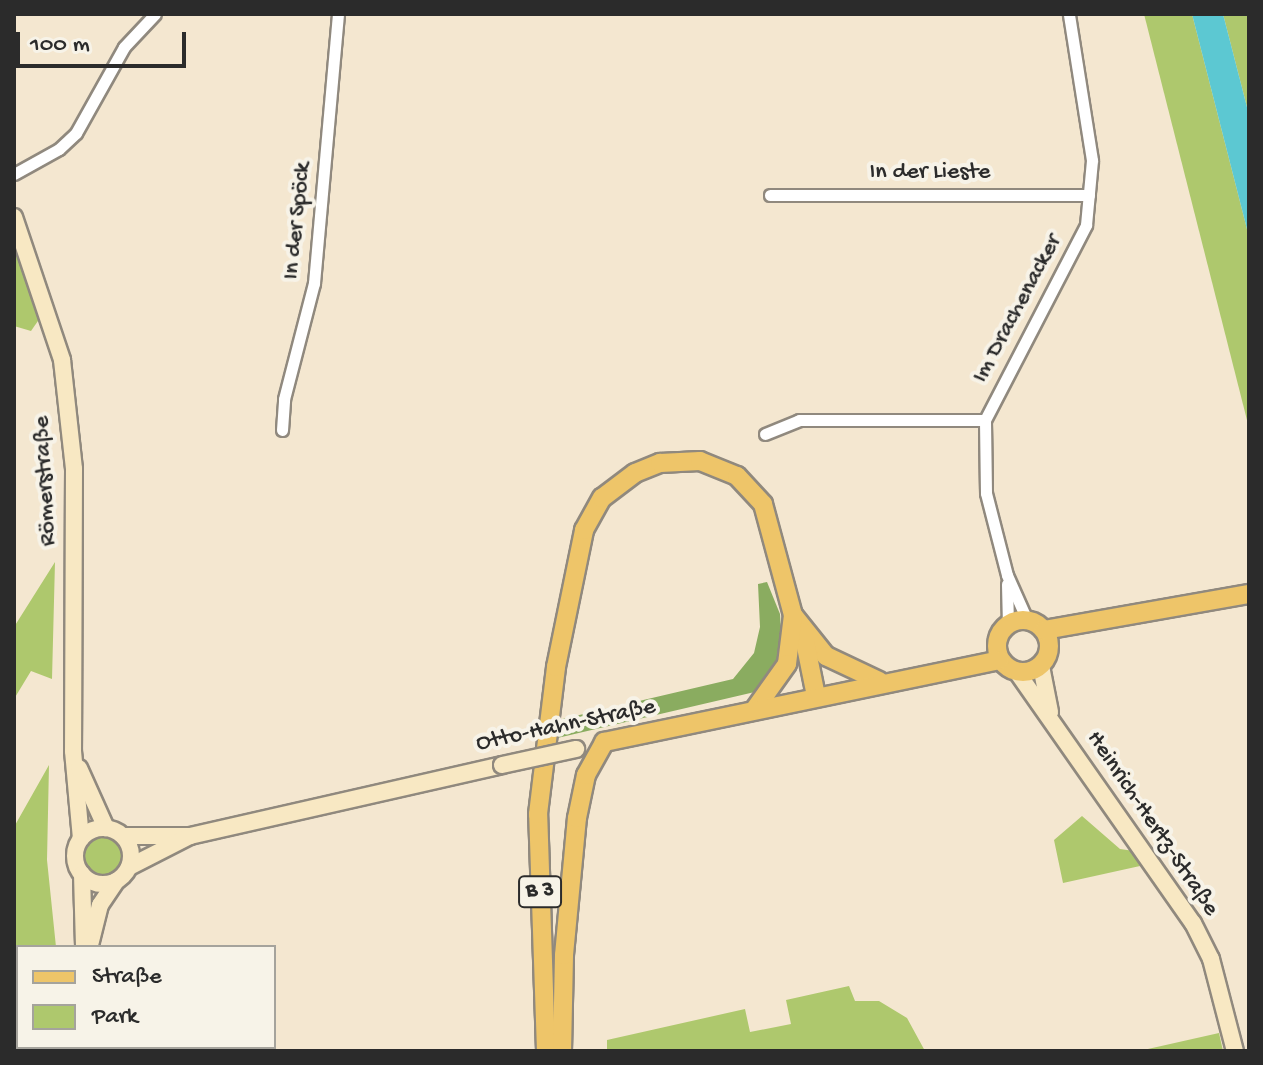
<!DOCTYPE html>
<html>
<head>
<meta charset="utf-8">
<style>
	body { margin:0 }
	#map { position:relative; width:1263px; height:1065px; overflow:hidden; background:#f4e7d0; font-family:"Gochi Hand",sans-serif }
	div>[style] { position:absolute }
	.green>* { inset:0; background:#aec86d }
	.round { border-radius:50% }
	.forest>* { inset:0; background:#8aac60 }
	.water>* { inset:0; background:#5cc8d2 }
	.roads { filter:drop-shadow(2px 0 #90897e) drop-shadow(-2px 0 #90897e) drop-shadow(0 2px #90897e) drop-shadow(0 -2px #90897e) }
	.street>* { height:11px; margin:-5.5px; padding:0 5.5px; transform-origin:5.5px; border-radius:5.5px; background:#fff }
	.secondary>* { height:16px; margin:-8px; padding:0 8px; transform-origin:8px; border-radius:8px; background:#f8e8c3 }
	.secondary>.ring { margin:-8px; padding:0; box-sizing:content-box; background:none; border:16px solid #f8e8c3; border-radius:50% }
	.primary>* { height:18px; margin:-9px; padding:0 9px; transform-origin:9px; border-radius:9px; background:#eec569 }
	.primary>.ring { margin:-9px; padding:0; box-sizing:content-box; background:none; border:18px solid #eec569; border-radius:50% }
	.bridges { filter:drop-shadow(2px 0 #90897e) drop-shadow(-2px 0 #90897e) drop-shadow(0 2px #90897e) drop-shadow(0 -2px #90897e) }
	.secondary-bridge>* { height:16px; margin:-8px; padding:0 8px; transform-origin:8px; border-radius:8px; background:#f8e8c3 }
	span { translate:-50% -50%; white-space:nowrap; text-align:center; line-height:1.15; -webkit-text-stroke:8px #f7f3e8; paint-order:stroke }
	.shield-label span { padding:2px 6px; background:#f7f3e8; border:2px solid; border-radius:6px; -webkit-text-stroke-width:0 }
	.shield-label { font-size:22px; color:#2b2b2b; font-weight:700 }
	.street-label { font-size:24px; color:#2b2b2b }
	.frame { position:absolute; inset:0; border:16px solid #2b2b2b; pointer-events:none }
	.legend { position:absolute; left:16px; top:945px; width:260px; height:104px; box-sizing:border-box; background:#f7f3e8; border:2px solid #a5a39c; margin:0; padding:10px 14px; list-style:none; font-size:24px; color:#2b2b2b }
	.legend li { display:flex; align-items:center; gap:16px; height:40px }
	.legend b { width:40px; border:2px solid #a5a39c }
	.scale { position:absolute; left:16px; top:32px; width:170px; height:36px; box-sizing:border-box; border:4px solid #2b2b2b; border-top:0; padding-left:10px; font-size:24px; line-height:28px; white-space:nowrap; color:#2b2b2b; -webkit-text-stroke:6px #f7f3e8; paint-order:stroke }
</style>
</head>
<body>
<div id="map">
	<div class="green">
		<i style="clip-path:polygon(1144px 14px,1192px 14px,1249px 237px,1249px 428px)"></i>
		<i style="clip-path:polygon(1223px 14px,1249px 14px,1249px 116px,1249px 115px)"></i>
		<i style="clip-path:polygon(14px 239px,40px 318px,31px 331px,14px 326px)"></i>
		<i style="clip-path:polygon(55px 562px,52px 679px,31px 671px,14px 699px,14px 627px)"></i>
		<i style="clip-path:polygon(49px 765px,47px 860px,56px 947px,18px 947px,18px 1047px,56px 1047px,14px 1051px,14px 827px)"></i>
		<i style="clip-path:polygon(1082px 816px,1120px 849px,1134px 851px,1140px 866px,1063px 883px,1054px 840px)"></i>
		<i class="round" style="left:81px;top:837px;width:42px;height:42px"></i>
		<i style="clip-path:polygon(849px 986px,855px 1001px,879px 1001px,907px 1018px,925px 1051px,607px 1051px,607px 1040px,745px 1009px,750px 1032px,791px 1024px,786px 1000px)"></i>
		<i style="clip-path:polygon(1219px 1033px,1223px 1051px,1139px 1051px)"></i>
	</div>
	<div class="forest">
		<i style="clip-path:polygon(767px 582px,780px 614px,782px 646px,780px 659px,759px 691px,553px 739px,558px 720px,733px 679px,754px 653px,760px 627px,758px 584px)"></i>
	</div>
	<div class="water">
		<i style="clip-path:polygon(1192px 14px,1223px 14px,1249px 115px,1249px 237px)"></i>
	</div>
	<div class="roads">
		<div class="street">
			<i style="left:14px;top:174px;width:51px;rotate:-29.1deg"></i>
			<i style="left:59px;top:149px;width:23px;rotate:-43deg"></i>
			<i style="left:76px;top:133px;width:98px;rotate:-60.8deg"></i>
			<i style="left:124px;top:47px;width:45px;rotate:-46.8deg"></i>
			<i style="left:770px;top:195px;width:319px"></i>
			<i style="left:282px;top:430px;width:31px;rotate:-86deg"></i>
			<i style="left:284px;top:399px;width:120px;rotate:-75.5deg"></i>
			<i style="left:314px;top:283px;width:270px;rotate:-84.9deg"></i>
			<i style="left:765px;top:434px;width:37px;rotate:-22deg"></i>
			<i style="left:799px;top:420px;width:186px"></i>
			<i style="left:1007px;top:584px;width:40px;rotate:88.6deg"></i>
			<i style="left:1027px;top:620px;width:49px;rotate:-114deg"></i>
			<i style="left:1007px;top:575px;width:85px;rotate:-104.4deg"></i>
			<i style="left:986px;top:493px;width:73px;rotate:-90.8deg"></i>
			<i style="left:985px;top:420px;width:220px;rotate:-62.6deg"></i>
			<i style="left:1086px;top:225px;width:65px;rotate:-84.7deg"></i>
			<i style="left:1092px;top:160px;width:148px;rotate:-99deg"></i>
		</div>
		<div class="secondary">
			<i style="left:14px;top:217px;width:151px;rotate:71.4deg"></i>
			<i style="left:62px;top:360px;width:110px;rotate:83.7deg"></i>
			<i style="left:74px;top:469px;width:282px;rotate:90.2deg"></i>
			<i style="left:73px;top:751px;width:88px;rotate:84.8deg"></i>
			<i style="left:1041px;top:666px;width:47px;rotate:78.9deg"></i>
			<i style="left:1017px;top:672px;width:307px;rotate:55deg"></i>
			<i style="left:1193px;top:923px;width:40px;rotate:63.4deg"></i>
			<i style="left:1211px;top:959px;width:95px;rotate:75.4deg"></i>
			<i style="left:79px;top:768px;width:66px;rotate:65.8deg"></i>
			<i class="ring" style="left:75px;top:828px;width:40px;height:40px"></i>
			<i style="left:123px;top:836px;width:67px"></i>
			<i style="left:190px;top:836px;width:320px;rotate:-12.8deg"></i>
			<i style="left:129px;top:867px;width:68px;rotate:-26.9deg"></i>
			<i style="left:82px;top:874px;width:73px;rotate:88.4deg"></i>
			<i style="left:90px;top:945px;width:41px;rotate:-76deg"></i>
			<i style="left:100px;top:905px;width:29px;rotate:-56deg"></i>
			<i style="left:102px;top:1047px;width:4px;rotate:76deg"></i>
		</div>
		<div class="primary">
			<i style="left:793px;top:615px;width:53px;rotate:51.2deg"></i>
			<i style="left:826px;top:656px;width:59px;rotate:25.3deg"></i>
			<i class="ring" style="left:997px;top:620px;width:34px;height:34px"></i>
			<i style="left:1044px;top:630px;width:208px;rotate:-10deg"></i>
			<i style="left:803px;top:632px;width:65px;rotate:78.5deg"></i>
			<i style="left:546px;top:1051px;width:237px;rotate:-91.9deg"></i>
			<i style="left:538px;top:814px;width:148px;rotate:-83deg"></i>
			<i style="left:556px;top:667px;width:140px;rotate:-78.4deg"></i>
			<i style="left:584px;top:530px;width:37px;rotate:-61deg"></i>
			<i style="left:602px;top:498px;width:41px;rotate:-37.1deg"></i>
			<i style="left:635px;top:473px;width:27px;rotate:-22deg"></i>
			<i style="left:660px;top:463px;width:40px;rotate:-2.9deg"></i>
			<i style="left:700px;top:461px;width:40px;rotate:22deg"></i>
			<i style="left:737px;top:476px;width:38px;rotate:47deg"></i>
			<i style="left:763px;top:504px;width:115px;rotate:74.9deg"></i>
			<i style="left:793px;top:615px;width:49px;rotate:97deg"></i>
			<i style="left:787px;top:664px;width:55px;rotate:125.4deg"></i>
			<i style="left:562px;top:1051px;width:96px;rotate:-88.8deg"></i>
			<i style="left:564px;top:955px;width:138px;rotate:-84.6deg"></i>
			<i style="left:577px;top:818px;width:44px;rotate:-78.2deg"></i>
			<i style="left:586px;top:775px;width:38px;rotate:-61deg"></i>
			<i style="left:604px;top:742px;width:404px;rotate:-11.7deg"></i>
		</div>
	</div>
	<div class="bridges">
		<div class="secondary-bridge">
			<i style="left:502px;top:765px;width:76px;rotate:-12.2deg"></i>
		</div>
	</div>
	<div class="shield-label">
		<span style="left:540px;top:892px">B 3</span>
	</div>
	<div class="street-label">
		<span style="left:930px;top:173px">In der Lieste</span>
		<span style="left:298px;top:221px;rotate:-84deg">In der Spöck</span>
		<span style="left:1018px;top:309px;rotate:-62deg">Im Drachenacker</span>
		<span style="left:46px;top:481px;rotate:-93deg">Römerstraße</span>
		<span style="left:566px;top:726px;rotate:-12deg">Otto-Hahn-Straße</span>
		<span style="left:1152px;top:824px;rotate:56deg">Heinrich-Hertz-Straße</span>
	</div>
	<div class="frame"></div>
	<ul class="legend">
	<li><b style="height:10px;background:#eec569"></b>Straße</li>
	<li><b style="height:22px;background:#aec86d"></b>Park</li>
	</ul>
	<div class="scale">100 m</div>
</div>
</body>
</html>
